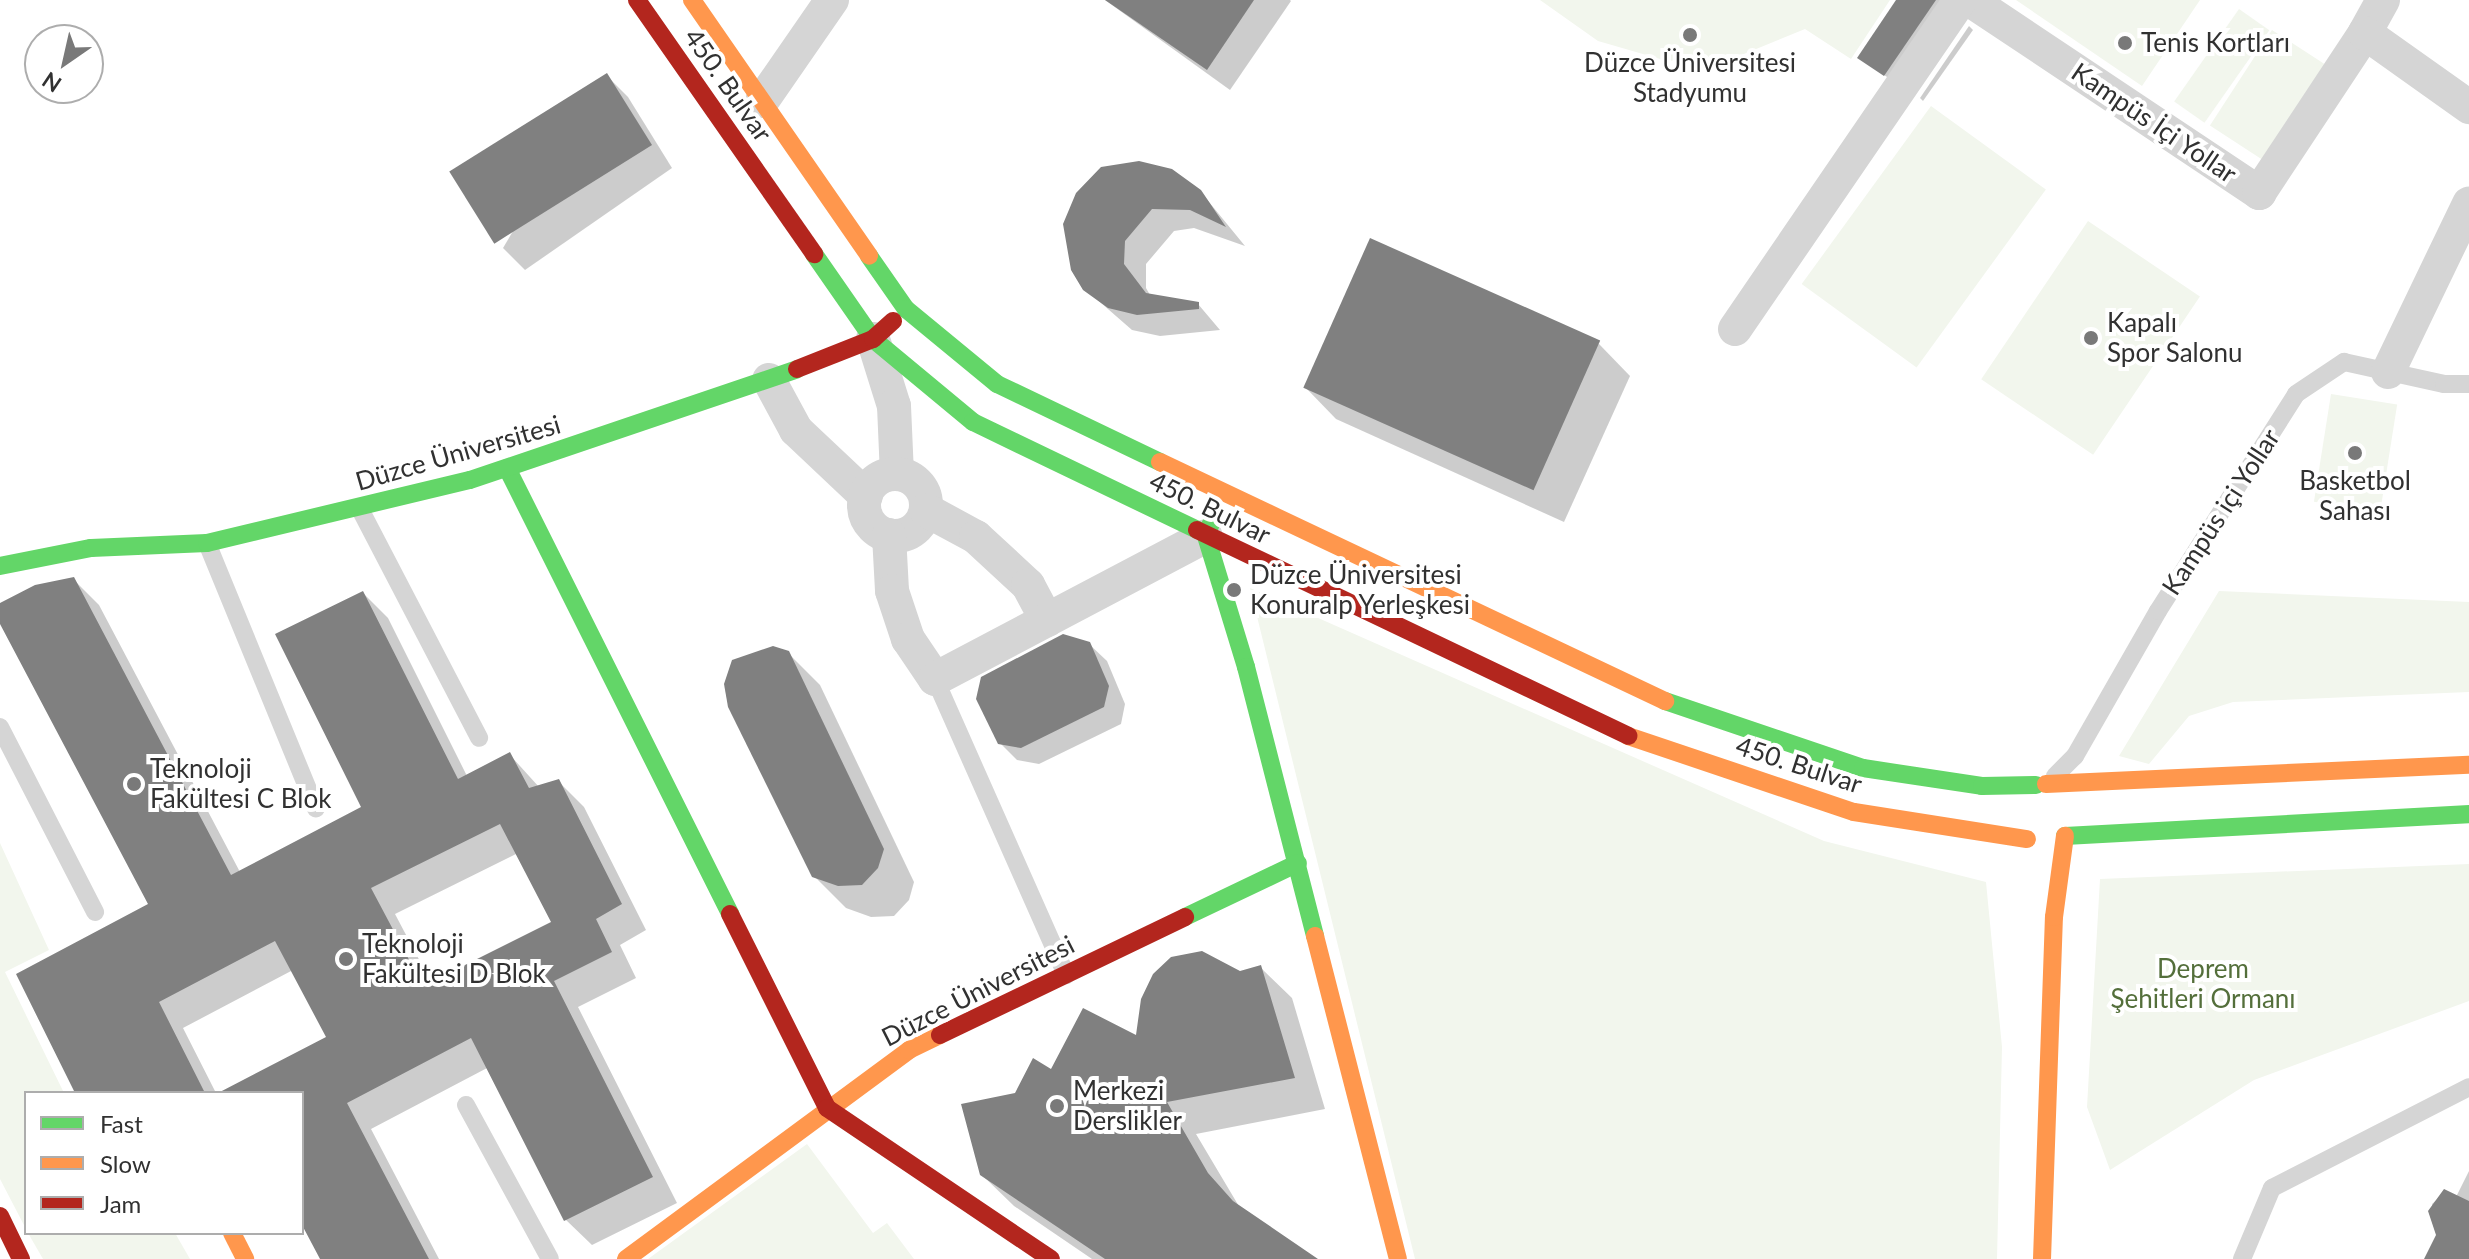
<!DOCTYPE html>
<html>
<head>
<meta charset="utf-8">
<style>
	body { margin:0 }
	#map { position:relative; width:2469px; height:1259px; overflow:hidden; background:#fff; font-family:Lato,sans-serif }
	div>[style] { position:absolute }
	.green>* { inset:0; background:#f2f6ed; transform-origin:0 0 }
	.shadow>* { inset:0; background:#0003 }
	.building>* { inset:0; background:#808080; transform-origin:0 0 }
	.lane>* { height:18px; margin:-9px; padding:0 9px; transform-origin:9px; border-radius:9px; background:#d5d5d5 }
	.street>* { height:34px; margin:-17px; padding:0 17px; transform-origin:17px; border-radius:17px; background:#d5d5d5 }
	.street>.ring { margin:-17px; padding:0; box-sizing:content-box; background:none; border:34px solid #d5d5d5; border-radius:50% }
	.fast>* { height:18px; margin:-9px; padding:0 9px; transform-origin:9px; border-radius:9px; background:#63d668 }
	.slow>* { height:18px; margin:-9px; padding:0 9px; transform-origin:9px; border-radius:9px; background:#ff974d }
	.jam>* { height:18px; margin:-9px; padding:0 9px; transform-origin:9px; border-radius:9px; background:#b3261e }
	.dots>* { width:22px; height:22px; translate:-50% -50%; box-sizing:border-box; border:4px solid #fff; border-radius:50% }
	span { translate:-50% -50%; white-space:nowrap; text-align:center; line-height:1.15; -webkit-text-stroke:8px #fff; paint-order:stroke }
	.poi-label { font-size:26px; color:#313131 }
	.left { translate:0 -50%; text-align:left }
	.street-label { font-size:26px; color:#313131 }
	.park-label { font-size:26px; color:#546f3b }
	.legend { position:absolute; left:24px; top:1091px; width:280px; height:144px; box-sizing:border-box; background:#fff; border:2px solid #adadad; margin:0; padding:10px 14px; list-style:none; font-size:24px; color:#313131 }
	.legend li { display:flex; align-items:center; gap:16px; height:40px }
	.legend b { width:40px; border:2px solid #adadad }
	.north { position:absolute; left:24px; top:24px; width:80px; height:80px; box-sizing:border-box; background:#fff; border:2px solid #adadad; border-radius:50%; rotate:214deg; font-size:22px; font-weight:700; line-height:32px; text-align:center; color:#313131 }
	.north::after { content:''; display:block; margin:auto; width:28px; height:36px; background:#797979; clip-path:polygon(50% 0,100% 100%,50% 72%,0 100%) }
</style>
</head>
<body>
<div id="map">
	<div class="green">
		<i style="clip-path:polygon(1540px 0,1890px 0,1851px 59px,1805px 29px,1739px 56px,1667px 61px,1598px 41px)"></i>
		<i style="clip-path:polygon(2016px 0,2200px 0,2142px 86px)"></i>
		<i style="left:2239px;top:9px;width:37px;height:113px;rotate:35deg"></i>
		<i style="left:2272px;top:30px;width:75px;height:114px;rotate:33deg"></i>
		<i style="left:1931px;top:106px;width:142px;height:220px;rotate:36deg"></i>
		<i style="left:2088px;top:221px;width:135px;height:191px;rotate:34deg"></i>
		<i style="left:2331px;top:394px;width:67px;height:109px;rotate:9deg"></i>
		<i style="clip-path:polygon(1250px 588px,1824px 841px,1986px 882px,2002px 1047px,1997px 1259px,1415px 1259px)"></i>
		<i style="clip-path:polygon(2219px 591px,2469px 602px,2469px 692px,2233px 702px,2189px 716px,2149px 764px,2119px 756px)"></i>
		<i style="clip-path:polygon(0 843px,49px 950px,5px 972px,64px 1093px,26px 1093px,26px 1229px,0 1179px)"></i>
		<i style="clip-path:polygon(2469px 864px,2469px 1001px,2254px 1080px,2110px 1170px,2087px 1107px,2100px 879px)"></i>
		<i style="clip-path:polygon(807px 1144px,873px 1233px,887px 1223px,914px 1259px,648px 1259px)"></i>
		<i style="clip-path:polygon(28px 1233px,175px 1233px,190px 1259px,43px 1259px)"></i>
	</div>
	<div class="shadow">
		<i style="clip-path:polygon(1105px 0,1290px 0,1291px 1px,1230px 90px)"></i>
		<i style="clip-path:polygon(1899px 0,1946px 0,1890px 79px,1865px 62px)"></i>
		<i style="clip-path:polygon(1969px 26px,1973px 30px,1923px 101px,1920px 98px)"></i>
		<i style="clip-path:polygon(606px 75px,628px 97px,672px 168px,525px 270px,503px 248px)"></i>
		<i style="clip-path:polygon(1200px 191px,1245px 246px,1194px 228px,1174px 231px,1146px 264px,1146px 288px,1150px 295px,1198px 304px,1220px 330px,1160px 336px,1132px 330px,1085px 289px,1065px 225px)"></i>
		<i style="clip-path:polygon(1599px 344px,1630px 376px,1564px 522px,1336px 419px,1305px 387px)"></i>
		<i style="clip-path:polygon(evenodd,73px 579px,99px 605px,240px 872px,364px 807px,363px 593px,388px 618px,467px 776px,510px 755px,539px 787px,558px 781px,584px 807px,646px 930px,620px 945px,636px 978px,578px 1007px,677px 1203px,592px 1245px,566px 1220px,489px 1067px,371px 1129px,439px 1259px,322px 1259px,302px 1221px,302px 1093px,222px 1093px,329px 1037px,293px 970px,183px 1028px,216px 1093px,77px 1093px,151px 905px,0 620px,0 605px,73px 579px,518px 853px,553px 923px,432px 984px,395px 914px,518px 853px)"></i>
		<i style="clip-path:polygon(1089px 644px,1107px 661px,1125px 704px,1121px 724px,1039px 764px,1017px 760px,1000px 743px)"></i>
		<i style="clip-path:polygon(788px 653px,820px 685px,914px 882px,909px 900px,894px 916px,871px 917px,846px 908px,814px 876px)"></i>
		<i style="clip-path:polygon(1260px 967px,1292px 998px,1325px 1109px,1196px 1134px,1240px 1208px,1315px 1259px,1092px 1259px,1014px 1206px,981px 1174px,1016px 1095px,1051px 1072px,1138px 1038px,1240px 973px)"></i>
		<i style="clip-path:polygon(2469px 1171px,2469px 1259px,2426px 1259px,2438px 1235px,2432px 1204px,2445px 1192px,2456px 1197px)"></i>
	</div>
	<div class="building">
		<i style="clip-path:polygon(1105px 0,1254px 0,1207px 70px)"></i>
		<i style="clip-path:polygon(1896px 0,1936px 0,1884px 76px,1857px 58px)"></i>
		<i style="left:607px;top:73px;width:85px;height:186px;rotate:58deg"></i>
		<i style="clip-path:polygon(1139px 161px,1172px 169px,1201px 190px,1226px 227px,1190px 210px,1152px 209px,1125px 241px,1124px 264px,1146px 293px,1199px 302px,1199px 309px,1137px 315px,1108px 308px,1083px 290px,1071px 270px,1063px 224px,1076px 193px,1101px 167px)"></i>
		<i style="left:1370px;top:238px;width:252px;height:164px;rotate:24deg"></i>
		<i style="clip-path:polygon(evenodd,74px 577px,231px 875px,361px 807px,275px 634px,363px 591px,458px 779px,510px 752px,529px 788px,559px 779px,622px 904px,596px 919px,612px 952px,554px 981px,653px 1177px,564px 1221px,471px 1038px,347px 1103px,429px 1259px,320px 1259px,302px 1225px,302px 1093px,218px 1093px,326px 1037px,275px 941px,159px 1002px,205px 1093px,75px 1093px,16px 974px,148px 904px,0 624px,0 603px,35px 585px,74px 577px,500px 824px,551px 922px,423px 986px,371px 888px,500px 824px)"></i>
		<i style="clip-path:polygon(1063px 634px,1090px 642px,1109px 686px,1104px 707px,1021px 748px,998px 744px,976px 699px,981px 677px)"></i>
		<i style="clip-path:polygon(773px 646px,789px 651px,884px 849px,878px 868px,862px 885px,838px 886px,812px 877px,728px 707px,724px 684px,732px 660px)"></i>
		<i style="clip-path:polygon(1202px 951px,1240px 971px,1261px 965px,1295px 1078px,1167px 1102px,1208px 1173px,1233px 1201px,1318px 1259px,1105px 1259px,980px 1175px,961px 1104px,1015px 1093px,1033px 1058px,1051px 1069px,1083px 1008px,1136px 1035px,1141px 999px,1153px 974px,1171px 957px)"></i>
		<i style="clip-path:polygon(2444px 1189px,2469px 1201px,2469px 1259px,2424px 1259px,2436px 1235px,2428px 1211px)"></i>
	</div>
	<div class="lane">
		<i style="left:360px;top:509px;width:258px;rotate:62.5deg"></i>
		<i style="left:207px;top:543px;width:287px;rotate:67.7deg"></i>
		<i style="left:935px;top:679px;width:324px;rotate:66.1deg"></i>
		<i style="left:0;top:727px;width:208px;rotate:62.8deg"></i>
		<i style="left:2055px;top:776px;width:28px;rotate:-45deg"></i>
		<i style="left:2075px;top:756px;width:167px;rotate:-60.2deg"></i>
		<i style="left:2158px;top:611px;width:257px;rotate:-57.5deg"></i>
		<i style="left:2296px;top:394px;width:58px;rotate:-33.7deg"></i>
		<i style="left:2344px;top:362px;width:102px;rotate:12.4deg"></i>
		<i style="left:2444px;top:384px;width:25px"></i>
		<i style="left:466px;top:1105px;width:175px;rotate:61.4deg"></i>
		<i style="left:2242px;top:1259px;width:77px;rotate:-67.1deg"></i>
		<i style="left:2272px;top:1188px;width:221px;rotate:-27.1deg"></i>
	</div>
	<div class="street">
		<i style="left:1970px;top:0;width:348px;rotate:33.7deg"></i>
		<i style="left:2259px;top:193px;width:192px;rotate:-56.5deg"></i>
		<i style="left:2383px;top:0;width:38px;rotate:119deg"></i>
		<i style="left:2365px;top:33px;width:128px;rotate:35.4deg"></i>
		<i style="left:762px;top:101px;width:123px;rotate:-55.3deg"></i>
		<i style="left:1735px;top:329px;width:399px;rotate:-55.6deg"></i>
		<i style="left:873px;top:339px;width:70px;rotate:72.6deg"></i>
		<i style="left:894px;top:406px;width:68px;rotate:87.5deg"></i>
		<i style="left:2388px;top:372px;width:187px;rotate:-64.3deg"></i>
		<i style="left:769px;top:380px;width:57px;rotate:61.6deg"></i>
		<i style="left:796px;top:430px;width:96px;rotate:43.3deg"></i>
		<i class="ring" style="left:864px;top:474px;width:28px;height:28px"></i>
		<i style="left:926px;top:510px;width:57px;rotate:28.4deg"></i>
		<i style="left:976px;top:537px;width:71px;rotate:42.7deg"></i>
		<i style="left:1028px;top:585px;width:40px;rotate:62deg"></i>
		<i style="left:889px;top:535px;width:56px;rotate:86.9deg"></i>
		<i style="left:892px;top:591px;width:51px;rotate:71.6deg"></i>
		<i style="left:908px;top:639px;width:48px;rotate:56deg"></i>
		<i style="left:935px;top:679px;width:306px;rotate:-27.8deg"></i>
	</div>
	<div class="fast">
		<i style="left:814px;top:254px;width:103px;rotate:55.2deg"></i>
		<i style="left:873px;top:339px;width:130px;rotate:39.7deg"></i>
		<i style="left:973px;top:422px;width:249px;rotate:25.7deg"></i>
		<i style="left:869px;top:256px;width:65px;rotate:55.1deg"></i>
		<i style="left:906px;top:309px;width:118px;rotate:39.5deg"></i>
		<i style="left:997px;top:384px;width:181px;rotate:25.6deg"></i>
		<i style="left:507px;top:468px;width:499px;rotate:63.4deg"></i>
		<i style="left:1212px;top:521px;width:16px;rotate:112deg"></i>
		<i style="left:1206px;top:536px;width:137px;rotate:73deg"></i>
		<i style="left:1246px;top:667px;width:278px;rotate:75.6deg"></i>
		<i style="left:0;top:566px;width:93px;rotate:-11.2deg"></i>
		<i style="left:91px;top:548px;width:116px;rotate:-2.5deg"></i>
		<i style="left:207px;top:543px;width:270px;rotate:-13.5deg"></i>
		<i style="left:470px;top:480px;width:345px;rotate:-18.7deg"></i>
		<i style="left:1665px;top:701px;width:209px;rotate:18.7deg"></i>
		<i style="left:1863px;top:768px;width:120px;rotate:8.6deg"></i>
		<i style="left:1982px;top:786px;width:54px;rotate:-1.1deg"></i>
		<i style="left:2065px;top:836px;width:405px;rotate:-3.1deg"></i>
		<i style="left:1185px;top:917px;width:125px;rotate:-25.5deg"></i>
	</div>
	<div class="slow">
		<i style="left:692px;top:0;width:311px;rotate:55.3deg"></i>
		<i style="left:1160px;top:462px;width:559px;rotate:25.33deg"></i>
		<i style="left:1628px;top:736px;width:238px;rotate:18.6deg"></i>
		<i style="left:1854px;top:812px;width:175px;rotate:8.9deg"></i>
		<i style="left:2046px;top:784px;width:423px;rotate:-2.6deg"></i>
		<i style="left:1315px;top:936px;width:333px;rotate:75.6deg"></i>
		<i style="left:232px;top:1233px;width:29px;rotate:63deg"></i>
		<i style="left:626px;top:1259px;width:352px;rotate:-36.4deg"></i>
		<i style="left:909px;top:1050px;width:34px;rotate:-26deg"></i>
		<i style="left:2042px;top:1259px;width:342px;rotate:-88deg"></i>
		<i style="left:2054px;top:917px;width:82px;rotate:-82.3deg"></i>
	</div>
	<div class="jam">
		<i style="left:637px;top:0;width:310px;rotate:55.1deg"></i>
		<i style="left:797px;top:369px;width:82px;rotate:-21.5deg"></i>
		<i style="left:873px;top:339px;width:27px;rotate:-42deg"></i>
		<i style="left:1197px;top:530px;width:478px;rotate:25.5deg"></i>
		<i style="left:730px;top:914px;width:217px;rotate:63.4deg"></i>
		<i style="left:827px;top:1108px;width:270px;rotate:34deg"></i>
		<i style="left:940px;top:1035px;width:272px;rotate:-25.7deg"></i>
		<i style="left:0;top:1216px;width:48px;rotate:64deg"></i>
	</div>
	<div class="dots">
		<i style="left:1690px;top:35px;background:#797979"></i>
		<i style="left:2125px;top:43px;background:#797979"></i>
		<i style="left:2091px;top:338px;background:#797979"></i>
		<i style="left:2355px;top:453px;background:#797979"></i>
		<i style="left:1234px;top:590px;background:#797979"></i>
		<i style="left:134px;top:784px;background:#797979"></i>
		<i style="left:346px;top:959px;background:#797979"></i>
		<i style="left:1057px;top:1106px;background:#797979"></i>
	</div>
	<div class="poi-label">
		<span class="left" style="left:2141px;top:43px">Tenis Kortları</span>
		<span style="left:1690px;top:78px">Düzce Üniversitesi<br>Stadyumu</span>
		<span class="left" style="left:2107px;top:338px">Kapalı<br>Spor Salonu</span>
		<span style="left:2355px;top:496px">Basketbol<br>Sahası</span>
		<span class="left" style="left:1250px;top:590px">Düzce Üniversitesi<br>Konuralp Yerleşkesi</span>
		<span class="left" style="left:150px;top:784px">Teknoloji<br>Fakültesi C Blok</span>
		<span class="left" style="left:362px;top:959px">Teknoloji<br>Fakültesi D Blok</span>
		<span class="left" style="left:1073px;top:1106px">Merkezi<br>Derslikler</span>
	</div>
	<div class="street-label">
		<span style="left:728px;top:85px;rotate:55deg">450. Bulvar</span>
		<span style="left:2154px;top:123px;rotate:34deg">Kampüs İçi Yollar</span>
		<span style="left:458px;top:453px;rotate:-16deg">Düzce Üniversitesi</span>
		<span style="left:1210px;top:508px;rotate:26deg">450. Bulvar</span>
		<span style="left:2221px;top:512px;rotate:-57deg">Kampüs içi Yollar</span>
		<span style="left:1799px;top:765px;rotate:18deg">450. Bulvar</span>
		<span style="left:978px;top:991px;rotate:-27deg">Düzce Üniversitesi</span>
	</div>
	<div class="park-label">
		<span style="left:2203px;top:984px">Deprem<br>Şehitleri Ormanı</span>
	</div>
	<ul class="legend">
	<li><b style="height:10px;background:#63d668"></b>Fast</li>
	<li><b style="height:10px;background:#ff974d"></b>Slow</li>
	<li><b style="height:10px;background:#b3261e"></b>Jam</li>
	</ul>
	<div class="north">N</div>
</div>
</body>
</html>
